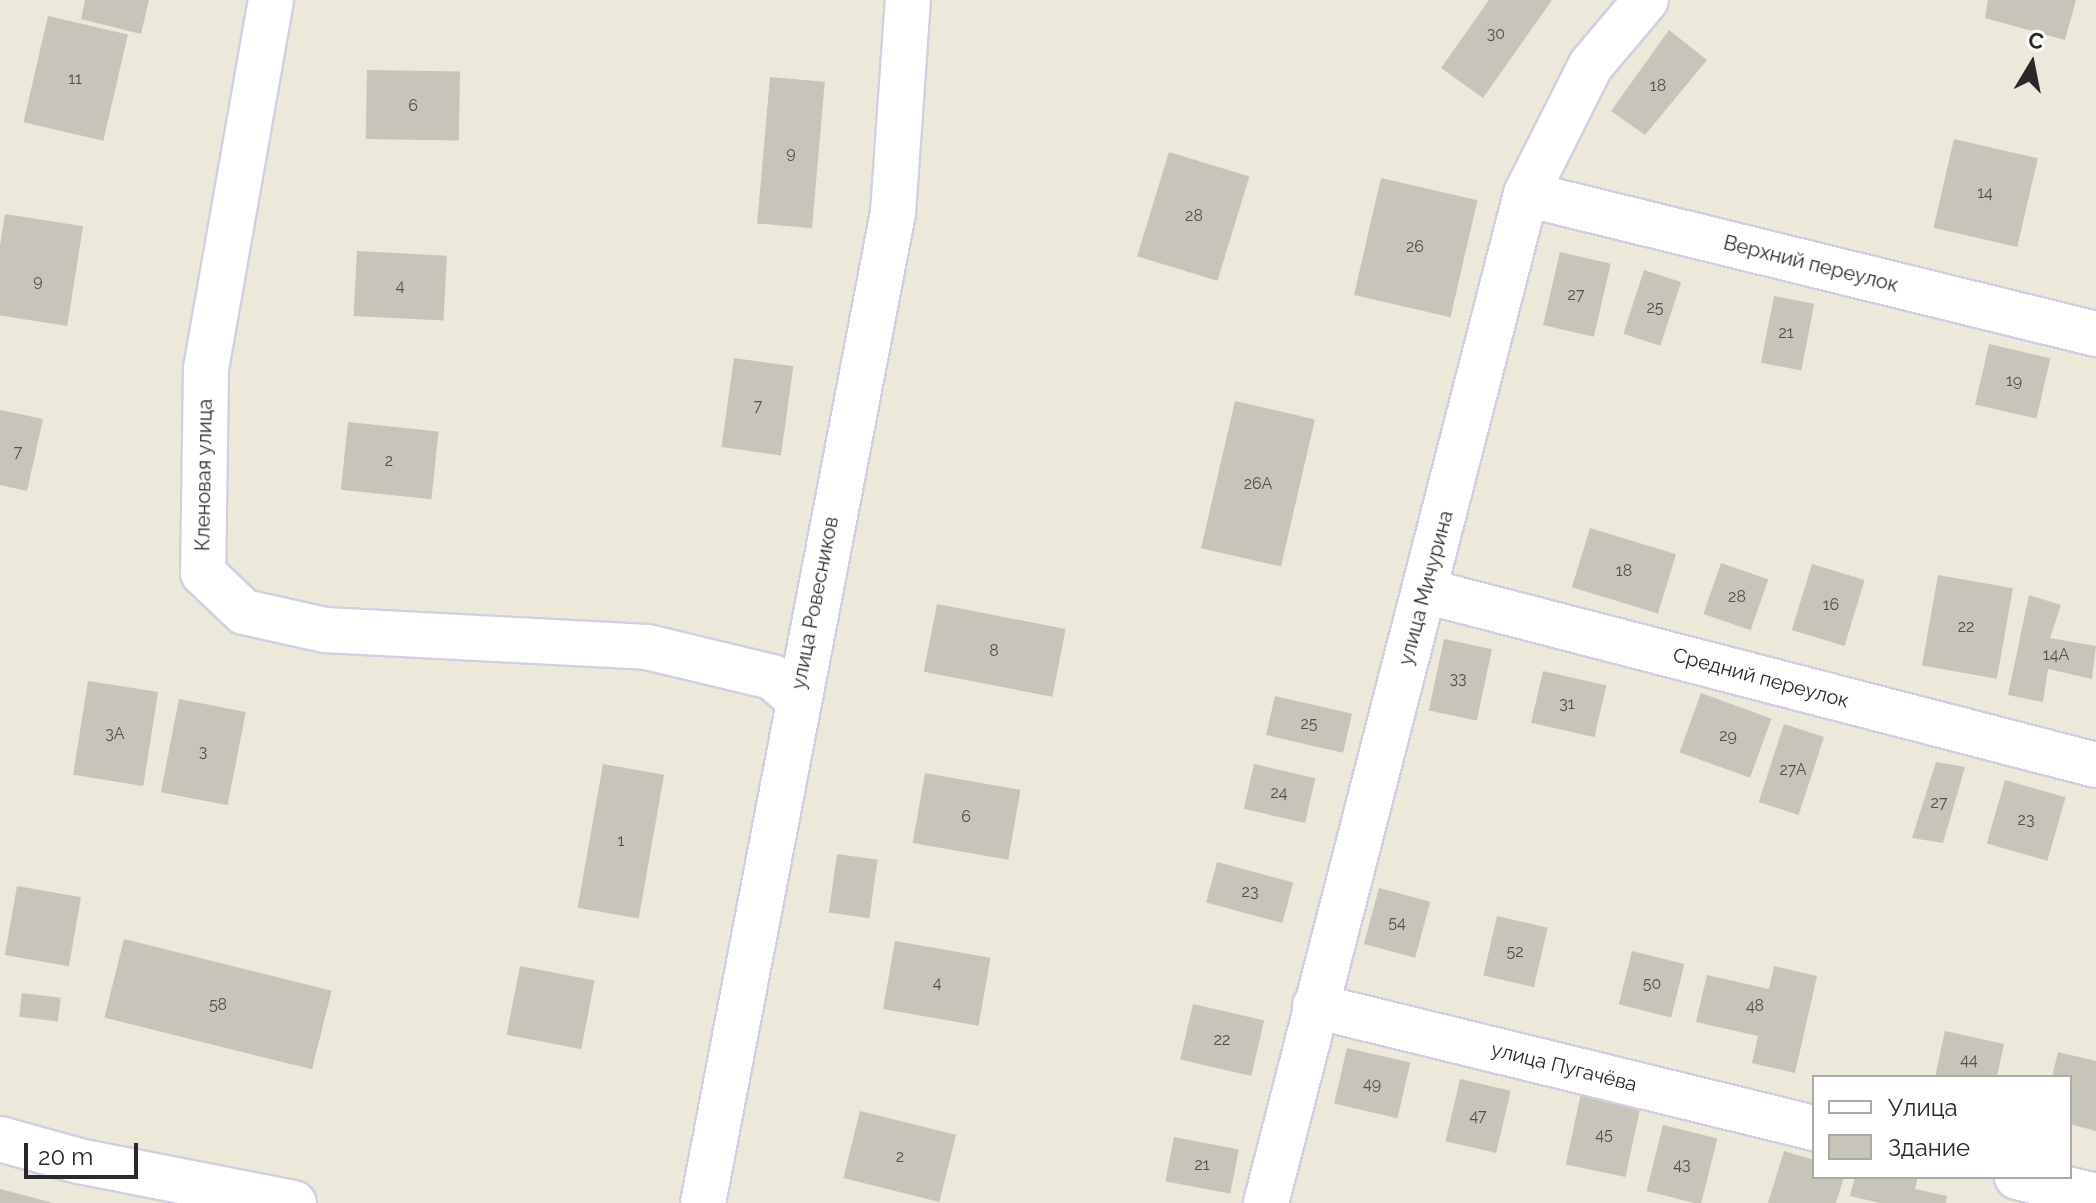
<!DOCTYPE html>
<html>
<head>
<meta charset="utf-8">
<style>
	body { margin:0 }
	#map { position:relative; width:2096px; height:1203px; overflow:hidden; background:#ece8da; font-family:Raleway,sans-serif }
	div>[style] { position:absolute }
	.building>* { inset:0; background:#c7c4ba; transform-origin:0 0 }
	.roads { filter:drop-shadow(2px 0 #d0d0e2) drop-shadow(-2px 0 #d0d0e2) drop-shadow(0 2px #d0d0e2) drop-shadow(0 -2px #d0d0e2) }
	.minor>* { height:44px; margin:-22px; padding:0 22px; transform-origin:22px; border-radius:22px; background:#fff }
	span { translate:-50% -50%; white-space:nowrap; text-align:center; line-height:1.15; -webkit-text-stroke:7px #fff; paint-order:stroke }
	.number-label { font-size:16px; color:#50504d }
	.number-label span { -webkit-text-stroke-width:0 }
	.street-label { font-size:20px; color:#292929 }
	.legend { position:absolute; left:1812px; top:1075px; width:260px; height:104px; box-sizing:border-box; background:#fff; border:2px solid #a9a9a9; margin:0; padding:10px 14px; list-style:none; font-size:24px; color:#292929 }
	.legend li { display:flex; align-items:center; gap:16px; height:40px }
	.legend b { width:40px; border:2px solid #a9a9a9 }
	.north { position:absolute; left:1992px; top:24px; width:80px; height:80px; -webkit-text-stroke:6px #fff; paint-order:stroke; rotate:10deg; font-size:22px; font-weight:700; line-height:32px; text-align:center; color:#292929 }
	.north::after { content:''; display:block; margin:auto; width:28px; height:36px; background:#292929; clip-path:polygon(50% 0,100% 100%,50% 72%,0 100%) }
	.scale { position:absolute; left:24px; top:1143px; width:114px; height:36px; box-sizing:border-box; border:4px solid #292929; border-top:0; padding-left:10px; font-size:24px; line-height:28px; white-space:nowrap; color:#292929; -webkit-text-stroke:6px #fff; paint-order:stroke }
</style>
</head>
<body>
<div id="map">
	<div class="building">
		<i style="clip-path:polygon(85px 0,149px 0,141px 34px,81px 19px)"></i>
		<i style="clip-path:polygon(1489px 0,1552px 0,1483px 98px,1441px 68px)"></i>
		<i style="clip-path:polygon(1988px 0,2076px 0,2065px 40px,1985px 18px)"></i>
		<i style="left:48px;top:16px;width:82px;height:109px;rotate:13deg"></i>
		<i style="clip-path:polygon(1669px 30px,1707px 60px,1645px 135px,1611px 111px)"></i>
		<i style="left:367px;top:70px;width:93px;height:69px;rotate:1deg"></i>
		<i style="left:770px;top:77px;width:55px;height:147px;rotate:5deg"></i>
		<i style="left:1954px;top:139px;width:86px;height:91px;rotate:13deg"></i>
		<i style="left:1169px;top:152px;width:84px;height:109px;rotate:17deg"></i>
		<i style="left:1381px;top:178px;width:99px;height:120px;rotate:13deg"></i>
		<i style="left:5px;top:214px;width:79px;height:101px;rotate:9deg"></i>
		<i style="left:357px;top:251px;width:90px;height:65px;rotate:3deg"></i>
		<i style="left:1560px;top:252px;width:52px;height:75px;rotate:13deg"></i>
		<i style="left:1644px;top:270px;width:39px;height:67px;rotate:18deg"></i>
		<i style="left:1774px;top:296px;width:41px;height:68px;rotate:11deg"></i>
		<i style="left:1989px;top:344px;width:63px;height:62px;rotate:13deg"></i>
		<i style="left:734px;top:358px;width:60px;height:90px;rotate:8deg"></i>
		<i style="left:1235px;top:401px;width:82px;height:151px;rotate:13deg"></i>
		<i style="clip-path:polygon(0 410px,43px 419px,27px 491px,0 485px)"></i>
		<i style="left:348px;top:422px;width:91px;height:68px;rotate:6deg"></i>
		<i style="left:1590px;top:528px;width:90px;height:62px;rotate:17deg"></i>
		<i style="left:1721px;top:563px;width:50px;height:54px;rotate:19deg"></i>
		<i style="left:1812px;top:564px;width:55px;height:69px;rotate:17deg"></i>
		<i style="left:1938px;top:575px;width:76px;height:92px;rotate:10deg"></i>
		<i style="clip-path:polygon(2029px 595px,2061px 605px,2050px 638px,2096px 646px,2092px 679px,2048px 669px,2043px 702px,2008px 695px)"></i>
		<i style="left:937px;top:604px;width:131px;height:69px;rotate:11deg"></i>
		<i style="left:1444px;top:639px;width:49px;height:73px;rotate:12deg"></i>
		<i style="left:1543px;top:671px;width:65px;height:53px;rotate:13deg"></i>
		<i style="left:88px;top:681px;width:71px;height:95px;rotate:9deg"></i>
		<i style="left:1701px;top:693px;width:75px;height:63px;rotate:20deg"></i>
		<i style="left:1275px;top:696px;width:79px;height:40px;rotate:13deg"></i>
		<i style="left:179px;top:699px;width:68px;height:95px;rotate:11deg"></i>
		<i style="left:1784px;top:724px;width:42px;height:82px;rotate:18deg"></i>
		<i style="clip-path:polygon(1936px 762px,1965px 767px,1943px 843px,1912px 838px)"></i>
		<i style="left:603px;top:764px;width:62px;height:146px;rotate:10deg"></i>
		<i style="left:1254px;top:764px;width:63px;height:46px;rotate:13deg"></i>
		<i style="left:925px;top:773px;width:97px;height:71px;rotate:10deg"></i>
		<i style="left:2005px;top:780px;width:63px;height:66px;rotate:16deg"></i>
		<i style="left:837px;top:854px;width:41px;height:59px;rotate:8deg"></i>
		<i style="left:1217px;top:862px;width:79px;height:42px;rotate:15deg"></i>
		<i style="left:17px;top:886px;width:65px;height:70px;rotate:10deg"></i>
		<i style="left:1379px;top:888px;width:53px;height:58px;rotate:15deg"></i>
		<i style="left:1497px;top:916px;width:52px;height:61px;rotate:13deg"></i>
		<i style="left:124px;top:939px;width:214px;height:81px;rotate:14deg"></i>
		<i style="left:895px;top:941px;width:97px;height:69px;rotate:10deg"></i>
		<i style="left:1632px;top:951px;width:54px;height:55px;rotate:14deg"></i>
		<i style="left:520px;top:966px;width:76px;height:70px;rotate:11deg"></i>
		<i style="clip-path:polygon(1774px 966px,1817px 976px,1795px 1073px,1752px 1063px,1758px 1036px,1696px 1022px,1707px 975px,1769px 989px)"></i>
		<i style="left:22px;top:993px;width:39px;height:24px;rotate:7deg"></i>
		<i style="left:1193px;top:1004px;width:73px;height:57px;rotate:13deg"></i>
		<i style="clip-path:polygon(1945px 1031px,2004px 1044px,1997px 1077px,1935px 1077px)"></i>
		<i style="left:1347px;top:1048px;width:65px;height:57px;rotate:13deg"></i>
		<i style="clip-path:polygon(2058px 1052px,2096px 1061px,2096px 1131px,2070px 1124px,2070px 1077px,2052px 1077px)"></i>
		<i style="left:1460px;top:1079px;width:52px;height:64px;rotate:13deg"></i>
		<i style="left:1581px;top:1093px;width:61px;height:73px;rotate:12deg"></i>
		<i style="left:860px;top:1111px;width:99px;height:69px;rotate:14deg"></i>
		<i style="left:1663px;top:1125px;width:56px;height:68px;rotate:14deg"></i>
		<i style="left:1174px;top:1137px;width:66px;height:45px;rotate:11deg"></i>
		<i style="clip-path:polygon(1784px 1151px,1814px 1160px,1814px 1177px,1844px 1177px,1836px 1203px,1768px 1203px)"></i>
		<i style="clip-path:polygon(1855px 1177px,1918px 1177px,1915px 1189px,1947px 1196px,1946px 1203px,1880px 1203px,1850px 1196px)"></i>
		<i style="clip-path:polygon(0 1189px,50px 1202px,50px 1203px,0 1203px)"></i>
	</div>
	<div class="roads">
		<div class="minor">
			<i style="left:271px;top:0;width:374px;rotate:100deg"></i>
			<i style="left:206px;top:368px;width:205px;rotate:90.8deg"></i>
			<i style="left:203px;top:573px;width:57px;rotate:43.6deg"></i>
			<i style="left:244px;top:612px;width:83px;rotate:12.5deg"></i>
			<i style="left:325px;top:630px;width:322px;rotate:3deg"></i>
			<i style="left:647px;top:647px;width:129px;rotate:13.5deg"></i>
			<i style="left:772px;top:677px;width:32px;rotate:41deg"></i>
			<i style="left:1526px;top:194px;width:587px;rotate:13.8deg"></i>
			<i style="left:1425px;top:591px;width:693px;rotate:14.54deg"></i>
			<i style="left:1315px;top:1006px;width:514px;rotate:13.74deg"></i>
			<i style="left:0;top:1139px;width:82px;rotate:15.6deg"></i>
			<i style="left:79px;top:1161px;width:219px;rotate:11.1deg"></i>
			<i style="left:2017px;top:1177px;width:81px;rotate:13.5deg"></i>
			<i style="left:703px;top:1203px;width:1008px;rotate:-79.14deg"></i>
			<i style="left:893px;top:213px;width:214px;rotate:-86deg"></i>
			<i style="left:1266px;top:1203px;width:1042px;rotate:-75.55deg"></i>
			<i style="left:1526px;top:194px;width:144px;rotate:-63.3deg"></i>
			<i style="left:1591px;top:65px;width:85px;rotate:-49.8deg"></i>
		</div>
	</div>
	<div class="number-label">
		<span style="left:1496px;top:34px">30</span>
		<span style="left:75px;top:79px">11</span>
		<span style="left:1658px;top:86px">18</span>
		<span style="left:413px;top:106px">6</span>
		<span style="left:791px;top:153px">9</span>
		<span style="left:1985px;top:193px">14</span>
		<span style="left:1194px;top:216px">28</span>
		<span style="left:1415px;top:247px">26</span>
		<span style="left:38px;top:281px">9</span>
		<span style="left:400px;top:286px">4</span>
		<span style="left:1576px;top:295px">27</span>
		<span style="left:1655px;top:308px">25</span>
		<span style="left:1786px;top:333px">21</span>
		<span style="left:2014px;top:381px">19</span>
		<span style="left:758px;top:406px">7</span>
		<span style="left:18px;top:452px">7</span>
		<span style="left:389px;top:461px">2</span>
		<span style="left:1258px;top:484px">26А</span>
		<span style="left:1624px;top:571px">18</span>
		<span style="left:1737px;top:597px">28</span>
		<span style="left:1831px;top:605px">16</span>
		<span style="left:1966px;top:627px">22</span>
		<span style="left:994px;top:651px">8</span>
		<span style="left:2056px;top:655px">14А</span>
		<span style="left:1458px;top:679px">33</span>
		<span style="left:1567px;top:704px">31</span>
		<span style="left:1309px;top:724px">25</span>
		<span style="left:115px;top:734px">3А</span>
		<span style="left:1728px;top:736px">29</span>
		<span style="left:203px;top:752px">3</span>
		<span style="left:1793px;top:770px">27А</span>
		<span style="left:1279px;top:793px">24</span>
		<span style="left:1939px;top:803px">27</span>
		<span style="left:966px;top:817px">6</span>
		<span style="left:2026px;top:820px">23</span>
		<span style="left:621px;top:841px">1</span>
		<span style="left:1250px;top:892px">23</span>
		<span style="left:1397px;top:923px">54</span>
		<span style="left:1515px;top:952px">52</span>
		<span style="left:937px;top:983px">4</span>
		<span style="left:1652px;top:984px">50</span>
		<span style="left:218px;top:1005px">58</span>
		<span style="left:1755px;top:1006px">48</span>
		<span style="left:1222px;top:1040px">22</span>
		<span style="left:1969px;top:1060px">44</span>
		<span style="left:1372px;top:1084px">49</span>
		<span style="left:1478px;top:1116px">47</span>
		<span style="left:1604px;top:1135px">45</span>
		<span style="left:900px;top:1157px">2</span>
		<span style="left:1202px;top:1165px">21</span>
		<span style="left:1682px;top:1165px">43</span>
	</div>
	<div class="street-label">
		<span style="left:1811px;top:264px;rotate:14deg">Верхний переулок</span>
		<span style="left:204px;top:475px;rotate:-89deg">Кленовая улица</span>
		<span style="left:1426px;top:588px;rotate:-75deg">улица Мичурина</span>
		<span style="left:815px;top:603px;rotate:-79deg">улица Ровесников</span>
		<span style="left:1761px;top:678px;rotate:15deg">Средний переулок</span>
		<span style="left:1564px;top:1067px;rotate:14deg">улица Пугачёва</span>
	</div>
	<ul class="legend">
	<li><b style="height:10px;background:#fff"></b>Улица</li>
	<li><b style="height:22px;background:#c7c4ba"></b>Здание</li>
	</ul>
	<div class="north">С</div>
	<div class="scale">20 m</div>
</div>
</body>
</html>
